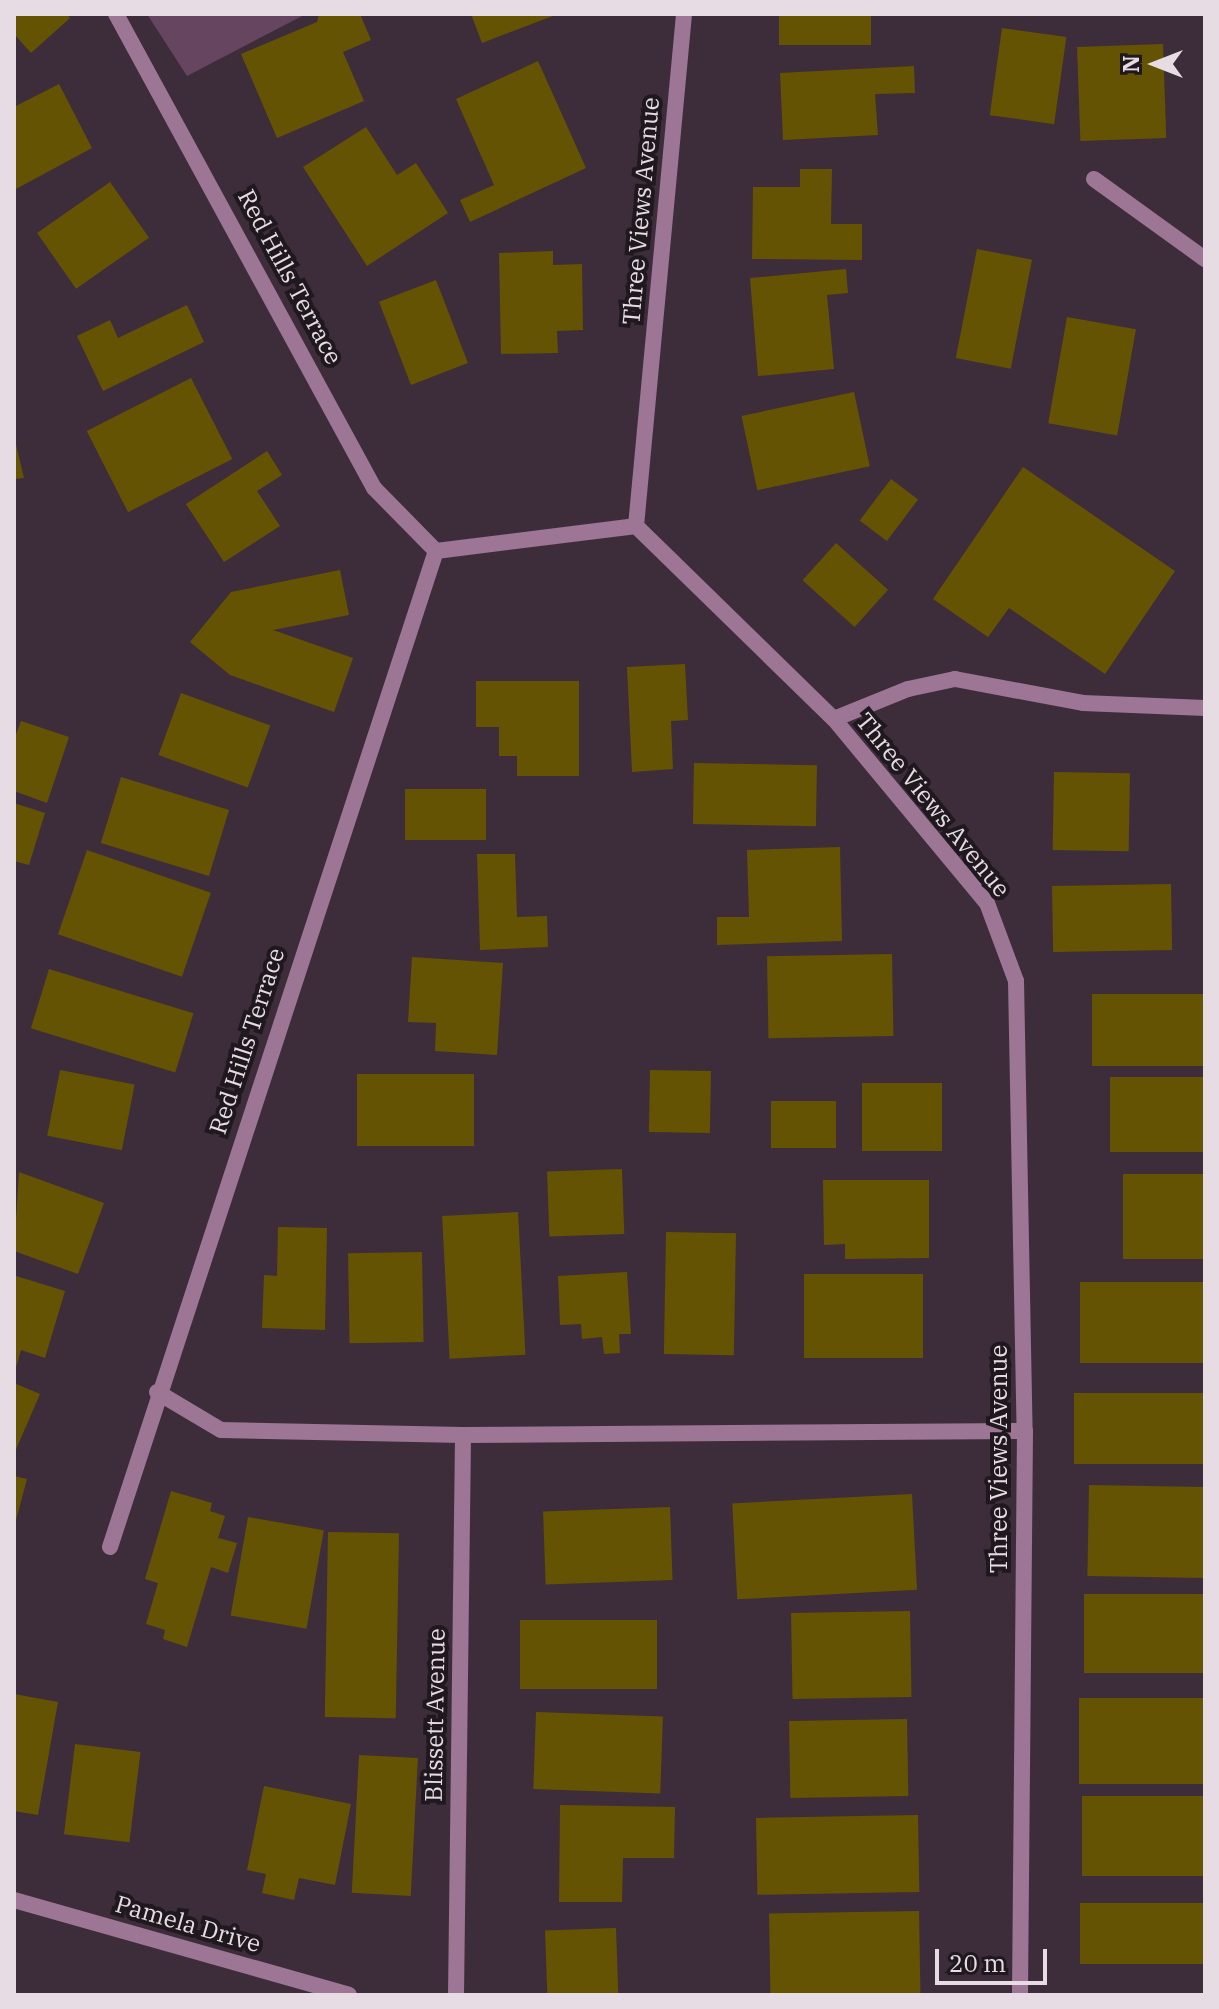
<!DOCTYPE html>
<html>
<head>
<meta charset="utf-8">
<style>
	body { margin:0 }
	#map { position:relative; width:1219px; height:2009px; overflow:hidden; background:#3d2d3a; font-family:"IBM Plex Serif",serif }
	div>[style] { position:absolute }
	.green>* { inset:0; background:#664560 }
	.building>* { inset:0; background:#645302; transform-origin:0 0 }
	.minor>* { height:16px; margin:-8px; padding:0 8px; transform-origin:8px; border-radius:8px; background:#9d7595 }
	span { translate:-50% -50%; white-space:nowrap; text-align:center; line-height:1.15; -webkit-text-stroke:8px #1f181e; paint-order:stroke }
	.street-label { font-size:24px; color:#e7dce4 }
	.frame { position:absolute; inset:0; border:16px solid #e7dce4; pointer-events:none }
	.north { position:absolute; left:1115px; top:24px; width:80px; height:80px; -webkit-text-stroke:6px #1f181e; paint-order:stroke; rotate:270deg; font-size:22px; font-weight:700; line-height:32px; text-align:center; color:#e7dce4 }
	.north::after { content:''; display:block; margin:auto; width:28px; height:36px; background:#e7dce4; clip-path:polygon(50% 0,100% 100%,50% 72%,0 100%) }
	.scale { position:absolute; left:935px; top:1949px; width:112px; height:36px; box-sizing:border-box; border:4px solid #e7dce4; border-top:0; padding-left:10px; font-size:24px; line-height:28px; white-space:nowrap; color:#e7dce4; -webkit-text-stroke:6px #1f181e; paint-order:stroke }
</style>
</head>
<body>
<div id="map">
	<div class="green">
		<i style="clip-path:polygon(147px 14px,306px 14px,187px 76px)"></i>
	</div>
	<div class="building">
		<i style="clip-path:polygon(14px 14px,67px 14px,70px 18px,31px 53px,14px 34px)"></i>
		<i style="clip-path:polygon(319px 14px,360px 14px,371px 40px,343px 52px,364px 101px,277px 138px,241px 54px,317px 22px)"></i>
		<i style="clip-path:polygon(471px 14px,558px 14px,482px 43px)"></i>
		<i style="left:779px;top:14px;width:92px;height:31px"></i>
		<i style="left:1002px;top:28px;width:65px;height:88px;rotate:8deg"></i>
		<i style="left:1163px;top:44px;width:94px;height:86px;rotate:88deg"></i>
		<i style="clip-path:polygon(538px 61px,586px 168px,470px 222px,460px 200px,494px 185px,456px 99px)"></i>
		<i style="clip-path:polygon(914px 66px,915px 93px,875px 94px,878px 135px,783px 140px,780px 73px)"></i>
		<i style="clip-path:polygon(59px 84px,92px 148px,14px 190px,14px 107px)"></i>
		<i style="clip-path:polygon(366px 127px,397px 175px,416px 163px,448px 213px,367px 266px,303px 167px)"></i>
		<i style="clip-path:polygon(800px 169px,832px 169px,831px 224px,862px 224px,862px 260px,752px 259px,753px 187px,800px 187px)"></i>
		<i style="left:110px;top:182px;width:68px;height:89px;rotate:55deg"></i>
		<i style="left:977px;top:249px;width:56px;height:111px;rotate:11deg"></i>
		<i style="clip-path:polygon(553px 251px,553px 265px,582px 264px,583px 330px,557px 331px,558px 353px,501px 354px,499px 253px)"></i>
		<i style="clip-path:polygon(846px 269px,848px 293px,827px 295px,834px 369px,758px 376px,750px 278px)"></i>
		<i style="left:436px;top:280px;width:89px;height:61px;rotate:69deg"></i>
		<i style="clip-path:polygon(187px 305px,204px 342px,103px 391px,77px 336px,110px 320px,118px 338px)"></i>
		<i style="left:1067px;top:317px;width:70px;height:108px;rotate:10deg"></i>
		<i style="left:191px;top:378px;width:91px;height:117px;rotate:63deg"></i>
		<i style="left:854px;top:392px;width:76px;height:115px;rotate:78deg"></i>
		<i style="clip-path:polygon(14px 436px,24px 478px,14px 479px)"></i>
		<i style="clip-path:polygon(267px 451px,282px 475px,257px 491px,280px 526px,224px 562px,186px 504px)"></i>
		<i style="clip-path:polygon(1023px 467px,1175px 571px,1105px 674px,1009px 608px,988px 637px,933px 599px)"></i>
		<i style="left:891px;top:479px;width:34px;height:52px;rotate:37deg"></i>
		<i style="left:836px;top:543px;width:70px;height:50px;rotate:42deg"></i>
		<i style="clip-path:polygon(340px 570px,349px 615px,273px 630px,353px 658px,334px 712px,230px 675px,190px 642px,231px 592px)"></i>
		<i style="clip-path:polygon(685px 664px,688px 720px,671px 721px,673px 769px,632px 772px,627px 667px)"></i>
		<i style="clip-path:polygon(476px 681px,579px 681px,579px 776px,517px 776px,517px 756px,499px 756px,499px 727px,476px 727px)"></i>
		<i style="left:181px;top:693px;width:95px;height:66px;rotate:20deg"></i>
		<i style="clip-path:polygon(21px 721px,69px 737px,47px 803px,14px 791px,14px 740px)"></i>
		<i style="left:694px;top:763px;width:123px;height:61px;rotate:1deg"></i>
		<i style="left:1054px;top:772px;width:76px;height:78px;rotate:1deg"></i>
		<i style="left:121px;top:777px;width:113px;height:69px;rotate:17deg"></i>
		<i style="left:405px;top:789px;width:81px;height:51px"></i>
		<i style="clip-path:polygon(14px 803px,45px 813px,29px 865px,14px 861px)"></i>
		<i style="clip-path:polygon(840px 847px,842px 941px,717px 945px,717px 917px,749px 917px,747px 850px)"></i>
		<i style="left:87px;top:850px;width:131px;height:89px;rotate:19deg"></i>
		<i style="clip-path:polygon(477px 854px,515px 854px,517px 917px,547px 916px,548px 947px,480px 950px)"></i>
		<i style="left:1171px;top:884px;width:66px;height:119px;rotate:89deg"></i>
		<i style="left:892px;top:954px;width:82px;height:125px;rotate:89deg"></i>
		<i style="clip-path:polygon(412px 957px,503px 963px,497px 1055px,435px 1051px,436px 1023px,408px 1022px)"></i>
		<i style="left:49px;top:969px;width:151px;height:62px;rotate:17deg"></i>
		<i style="left:1092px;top:994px;width:113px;height:72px"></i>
		<i style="left:60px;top:1070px;width:76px;height:67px;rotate:11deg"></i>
		<i style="left:650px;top:1070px;width:61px;height:62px;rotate:1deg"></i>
		<i style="left:357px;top:1074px;width:117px;height:72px"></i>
		<i style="left:1110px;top:1077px;width:95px;height:75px"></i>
		<i style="left:942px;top:1083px;width:68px;height:80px;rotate:90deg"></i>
		<i style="left:836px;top:1101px;width:47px;height:65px;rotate:90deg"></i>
		<i style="left:622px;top:1169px;width:65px;height:75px;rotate:88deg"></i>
		<i style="clip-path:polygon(19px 1172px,104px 1203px,78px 1274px,14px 1251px)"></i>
		<i style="left:1205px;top:1174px;width:85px;height:82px;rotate:90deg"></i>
		<i style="clip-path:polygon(823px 1180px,929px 1180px,929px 1258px,845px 1259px,845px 1244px,824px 1245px)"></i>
		<i style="left:518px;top:1212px;width:143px;height:76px;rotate:87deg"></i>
		<i style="clip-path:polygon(278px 1227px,327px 1228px,325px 1330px,262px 1328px,264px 1275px,277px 1276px)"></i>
		<i style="left:666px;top:1232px;width:70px;height:122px;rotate:1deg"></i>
		<i style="left:422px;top:1252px;width:90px;height:74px;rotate:89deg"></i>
		<i style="clip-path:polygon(627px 1272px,631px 1334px,619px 1334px,620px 1353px,604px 1354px,602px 1337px,582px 1339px,581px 1324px,560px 1325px,558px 1276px)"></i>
		<i style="left:804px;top:1274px;width:119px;height:84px"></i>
		<i style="clip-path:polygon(16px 1276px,65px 1291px,45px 1358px,21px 1350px,15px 1371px)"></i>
		<i style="left:1080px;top:1282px;width:125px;height:81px"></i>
		<i style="clip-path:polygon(14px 1383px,40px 1394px,14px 1454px)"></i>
		<i style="left:1205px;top:1393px;width:71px;height:131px;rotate:90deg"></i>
		<i style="clip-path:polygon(14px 1476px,27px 1479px,15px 1524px,14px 1524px)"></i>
		<i style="left:1089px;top:1485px;width:116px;height:91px;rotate:1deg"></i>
		<i style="clip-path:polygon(171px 1491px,212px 1503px,210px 1511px,225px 1516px,218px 1538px,237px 1543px,228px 1573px,211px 1567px,187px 1647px,163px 1639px,165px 1630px,146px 1624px,158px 1583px,145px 1579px)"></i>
		<i style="left:912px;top:1494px;width:96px;height:180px;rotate:87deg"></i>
		<i style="left:670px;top:1507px;width:73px;height:127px;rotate:88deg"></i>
		<i style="left:248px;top:1517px;width:77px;height:100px;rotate:10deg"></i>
		<i style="left:328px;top:1532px;width:71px;height:185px;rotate:1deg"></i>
		<i style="left:1084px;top:1594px;width:121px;height:79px"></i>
		<i style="left:910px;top:1611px;width:86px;height:119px;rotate:89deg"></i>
		<i style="left:657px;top:1620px;width:69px;height:137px;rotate:90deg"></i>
		<i style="clip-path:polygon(14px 1694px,58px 1702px,38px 1815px,14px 1811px)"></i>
		<i style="left:1204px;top:1698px;width:86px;height:125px;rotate:90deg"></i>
		<i style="left:536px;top:1712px;width:127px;height:77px;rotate:2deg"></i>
		<i style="left:907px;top:1719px;width:77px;height:118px;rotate:89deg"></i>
		<i style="left:75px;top:1744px;width:66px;height:91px;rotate:7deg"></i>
		<i style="left:359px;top:1755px;width:59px;height:138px;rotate:3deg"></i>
		<i style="clip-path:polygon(264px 1786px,351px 1804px,335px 1885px,299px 1878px,294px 1900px,262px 1893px,266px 1874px,247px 1870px)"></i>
		<i style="left:1082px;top:1796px;width:123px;height:80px"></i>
		<i style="clip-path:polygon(560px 1805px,675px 1807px,674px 1858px,623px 1858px,622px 1902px,559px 1902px)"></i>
		<i style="left:918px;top:1815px;width:77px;height:162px;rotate:89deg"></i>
		<i style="left:1080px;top:1903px;width:125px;height:61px"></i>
		<i style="left:919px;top:1911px;width:84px;height:150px;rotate:89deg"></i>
		<i style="left:616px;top:1928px;width:67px;height:71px;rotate:88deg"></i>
	</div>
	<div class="minor">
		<i style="left:116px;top:14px;width:540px;rotate:61.44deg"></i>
		<i style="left:374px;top:488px;width:88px;rotate:45.5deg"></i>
		<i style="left:1094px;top:179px;width:137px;rotate:35.8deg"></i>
		<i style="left:636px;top:526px;width:277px;rotate:44.3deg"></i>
		<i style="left:834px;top:719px;width:239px;rotate:50.3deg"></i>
		<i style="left:987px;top:903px;width:83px;rotate:69.6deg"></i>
		<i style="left:1016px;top:981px;width:450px;rotate:88.9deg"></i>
		<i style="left:1025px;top:1431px;width:564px;rotate:90.51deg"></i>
		<i style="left:636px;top:526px;width:514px;rotate:-84.64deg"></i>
		<i style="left:436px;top:551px;width:202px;rotate:-7.1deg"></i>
		<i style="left:834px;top:719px;width:80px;rotate:-22.1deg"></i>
		<i style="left:908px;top:689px;width:48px;rotate:-12deg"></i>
		<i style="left:955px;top:679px;width:130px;rotate:10.6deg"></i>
		<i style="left:1083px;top:703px;width:122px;rotate:2.3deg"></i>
		<i style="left:157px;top:1392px;width:74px;rotate:30.7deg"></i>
		<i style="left:221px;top:1430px;width:242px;rotate:1.2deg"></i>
		<i style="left:463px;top:1435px;width:562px;rotate:-0.41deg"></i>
		<i style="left:110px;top:1547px;width:1048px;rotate:-71.88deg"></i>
		<i style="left:14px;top:1900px;width:348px;rotate:15.8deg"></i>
		<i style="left:456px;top:1995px;width:560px;rotate:-89.28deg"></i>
	</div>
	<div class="street-label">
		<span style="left:641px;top:211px;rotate:-85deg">Three Views Avenue</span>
		<span style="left:290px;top:277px;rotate:62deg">Red Hills Terrace</span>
		<span style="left:933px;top:805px;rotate:51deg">Three Views Avenue</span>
		<span style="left:247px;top:1041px;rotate:-72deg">Red Hills Terrace</span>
		<span style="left:999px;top:1459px;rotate:-90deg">Three Views Avenue</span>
		<span style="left:435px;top:1715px;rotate:-89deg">Blissett Avenue</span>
		<span style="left:188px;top:1924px;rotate:16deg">Pamela Drive</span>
	</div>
	<div class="frame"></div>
	<div class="north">N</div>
	<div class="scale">20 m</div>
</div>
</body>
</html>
